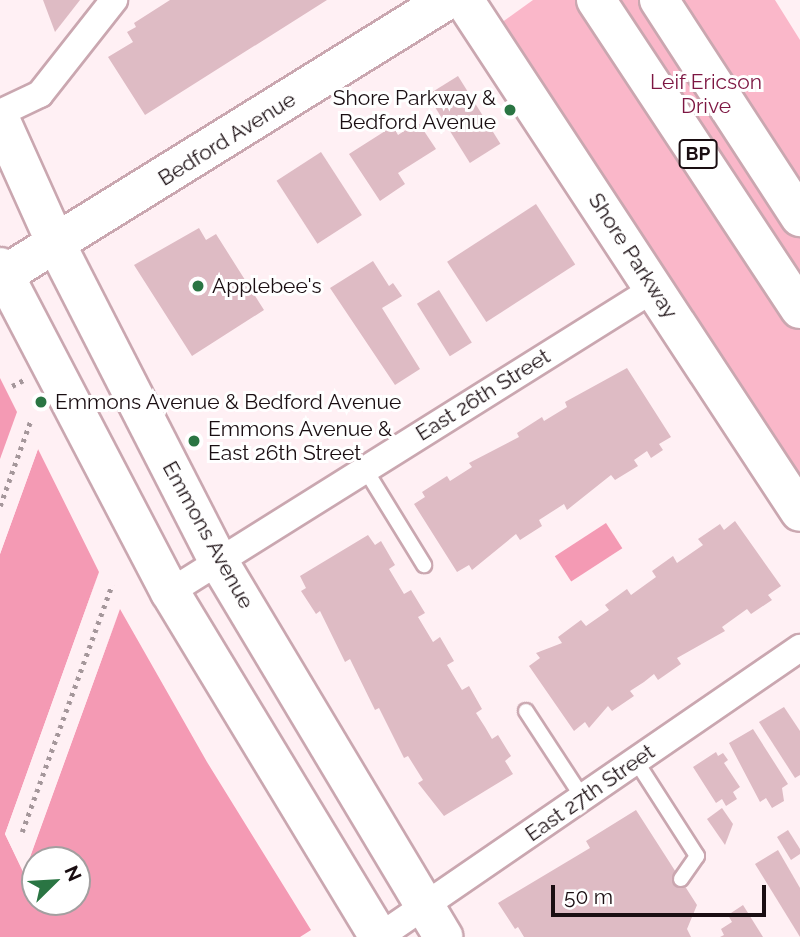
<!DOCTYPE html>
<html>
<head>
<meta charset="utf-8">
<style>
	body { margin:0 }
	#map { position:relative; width:800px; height:937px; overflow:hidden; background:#fff0f4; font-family:Raleway,sans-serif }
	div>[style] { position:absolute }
	.green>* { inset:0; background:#fab7c9 }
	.water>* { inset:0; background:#f49ab4; transform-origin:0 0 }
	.pier>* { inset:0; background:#fff0f4 }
	.building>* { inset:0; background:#debbc4; transform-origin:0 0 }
	.path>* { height:4.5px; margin-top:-2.25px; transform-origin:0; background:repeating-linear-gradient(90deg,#a5979b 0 3.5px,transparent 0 8.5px) }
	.roads { filter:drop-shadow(2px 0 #caa7b0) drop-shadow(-2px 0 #caa7b0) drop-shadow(0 2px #caa7b0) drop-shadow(0 -2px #caa7b0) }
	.lane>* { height:14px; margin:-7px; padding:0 7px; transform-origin:7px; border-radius:7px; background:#fff }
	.street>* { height:26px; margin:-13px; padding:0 13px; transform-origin:13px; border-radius:13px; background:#fff }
	.secondary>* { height:38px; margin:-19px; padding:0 19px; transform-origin:19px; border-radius:19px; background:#fff }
	.highway>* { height:38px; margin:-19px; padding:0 19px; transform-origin:19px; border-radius:19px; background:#fff }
	.dots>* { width:19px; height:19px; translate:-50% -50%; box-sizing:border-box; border:4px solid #fff; border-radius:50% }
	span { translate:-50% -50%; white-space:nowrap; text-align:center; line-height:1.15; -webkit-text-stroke:6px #fff; paint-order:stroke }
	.shield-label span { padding:2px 5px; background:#fff; border:2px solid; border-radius:5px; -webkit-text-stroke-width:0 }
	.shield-label { font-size:19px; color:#1a0e12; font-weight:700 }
	.park-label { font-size:21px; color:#7d1642 }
	.poi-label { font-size:21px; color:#1a0e12 }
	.right { translate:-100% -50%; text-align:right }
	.left { translate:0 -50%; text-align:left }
	.street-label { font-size:21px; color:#1a0e12 }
	.north { position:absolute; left:21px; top:846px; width:70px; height:70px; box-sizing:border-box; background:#fff; border:2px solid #a39fa0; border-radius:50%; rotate:66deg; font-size:19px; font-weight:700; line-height:28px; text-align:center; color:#1a0e12 }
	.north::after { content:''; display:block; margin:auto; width:24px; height:32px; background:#2a7543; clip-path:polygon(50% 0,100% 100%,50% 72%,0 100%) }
	.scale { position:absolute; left:551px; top:885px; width:215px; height:32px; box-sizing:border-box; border:4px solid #1a0e12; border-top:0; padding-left:9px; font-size:21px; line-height:24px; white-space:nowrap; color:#1a0e12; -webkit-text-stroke:5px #fff; paint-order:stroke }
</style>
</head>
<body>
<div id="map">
	<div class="green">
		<i style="clip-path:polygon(533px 0,775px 0,800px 40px,800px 493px,501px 23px)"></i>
	</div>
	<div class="water">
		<i style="clip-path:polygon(0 378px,17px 412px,0 459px)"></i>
		<i style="clip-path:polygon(evenodd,38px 449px,99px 572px,5px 834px,24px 873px,120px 609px,207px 762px,311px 930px,300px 937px,0 937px,0 554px,38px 449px,35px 860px,77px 860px,77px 902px,35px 902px,35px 860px)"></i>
		<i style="left:606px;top:523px;width:30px;height:61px;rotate:57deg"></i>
	</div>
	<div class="pier">
		<i style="clip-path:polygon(36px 446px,38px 449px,0 554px,0 544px)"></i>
		<i style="clip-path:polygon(99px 572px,9px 834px,24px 865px,120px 609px,24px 874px,5px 834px)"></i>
	</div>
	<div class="building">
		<i style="clip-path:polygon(43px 0,80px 0,55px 32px)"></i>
		<i style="clip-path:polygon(170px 0,327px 0,145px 115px,108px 57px,133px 42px,127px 32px,136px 27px,134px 23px)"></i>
		<i style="left:458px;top:76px;width:80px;height:36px;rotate:58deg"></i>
		<i style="clip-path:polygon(418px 122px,436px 149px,398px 173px,405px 184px,380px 201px,349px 154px,393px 126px,398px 135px)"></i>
		<i style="left:321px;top:152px;width:75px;height:53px;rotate:57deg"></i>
		<i style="left:536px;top:204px;width:72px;height:106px;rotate:57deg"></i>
		<i style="clip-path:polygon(199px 228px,206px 240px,216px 234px,264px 310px,192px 356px,134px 265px)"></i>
		<i style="clip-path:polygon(373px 261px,389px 286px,393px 283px,402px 296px,382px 308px,420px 369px,395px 385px,330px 288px)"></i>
		<i style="left:439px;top:290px;width:62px;height:26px;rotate:58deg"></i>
		<i style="clip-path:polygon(627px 368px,671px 437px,659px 444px,663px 450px,651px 458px,647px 451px,634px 460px,638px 466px,615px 480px,611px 475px,567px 510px,564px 504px,539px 520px,542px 526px,520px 540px,516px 534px,472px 570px,469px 565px,457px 572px,414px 504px,425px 497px,422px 492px,447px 476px,450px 481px,472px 467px,469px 463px,519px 437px,517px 433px,542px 417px,544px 421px,567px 407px,565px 402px)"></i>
		<i style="clip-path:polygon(735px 521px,781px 586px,768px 595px,772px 600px,751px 614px,747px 609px,722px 627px,725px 631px,677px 658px,681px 664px,658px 680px,654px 674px,644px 682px,630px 691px,634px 696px,612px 711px,608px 706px,589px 728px,585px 722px,574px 731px,529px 666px,540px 658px,536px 653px,562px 643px,558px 637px,581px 620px,586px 626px,599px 617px,609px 610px,605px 605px,627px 589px,631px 595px,656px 577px,652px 571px,673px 556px,677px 563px,703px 545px,698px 539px,720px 524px,724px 530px)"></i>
		<i style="clip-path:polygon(368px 535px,375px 545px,381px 541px,395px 565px,389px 569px,404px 594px,411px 590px,425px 613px,418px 617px,433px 642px,440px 637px,454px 661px,447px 665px,462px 690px,469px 686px,482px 709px,476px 713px,485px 727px,492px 739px,498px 735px,511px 756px,505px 761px,513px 774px,444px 816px,418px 783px,423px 780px,408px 756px,404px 758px,379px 708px,375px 710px,350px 659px,345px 662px,320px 611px,316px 614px,301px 591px,306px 588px,300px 576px)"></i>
		<i style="clip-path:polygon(784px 707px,800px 731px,800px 775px,795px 778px,759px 722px)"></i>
		<i style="clip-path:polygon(753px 729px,788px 784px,782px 788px,784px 801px,772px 808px,766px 798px,760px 802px,729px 743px)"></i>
		<i style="clip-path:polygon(716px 752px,718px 756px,723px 753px,728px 760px,724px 763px,740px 787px,733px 792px,737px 799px,726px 806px,722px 799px,716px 803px,693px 767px)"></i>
		<i style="clip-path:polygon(722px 808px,733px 824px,725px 845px,707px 819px)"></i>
		<i style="clip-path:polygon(636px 810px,697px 905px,687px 929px,691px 937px,524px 937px,518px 927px,515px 929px,498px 903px,590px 848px,586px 841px)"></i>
		<i style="clip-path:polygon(788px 830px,800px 849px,800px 854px,791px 860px,777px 837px)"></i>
		<i style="clip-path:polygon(778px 850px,800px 888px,800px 937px,755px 864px)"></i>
		<i style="clip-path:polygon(743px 905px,763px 937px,720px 937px,724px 935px,721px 929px,732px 922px,728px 915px)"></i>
	</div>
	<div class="path">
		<i style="left:12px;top:386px;width:13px;rotate:-27deg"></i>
		<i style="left:0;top:506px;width:89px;rotate:-70.3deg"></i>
		<i style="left:22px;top:832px;width:263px;rotate:-70deg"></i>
	</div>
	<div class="roads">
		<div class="lane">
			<i style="left:365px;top:469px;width:113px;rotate:58.4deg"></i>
			<i style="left:526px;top:711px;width:104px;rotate:56.8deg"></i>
			<i style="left:636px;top:761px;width:113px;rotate:57.3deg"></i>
			<i style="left:697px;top:856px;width:28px;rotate:125deg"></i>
		</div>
		<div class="street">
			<i style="left:0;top:113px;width:44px;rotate:-25.4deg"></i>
			<i style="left:40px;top:94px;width:120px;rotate:-51.8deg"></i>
			<i style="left:170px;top:592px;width:572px;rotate:-32.08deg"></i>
			<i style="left:379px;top:937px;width:511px;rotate:-34.47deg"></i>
		</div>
		<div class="secondary">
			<i style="left:464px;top:0;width:612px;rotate:56.73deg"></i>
			<i style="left:0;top:119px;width:139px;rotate:65.8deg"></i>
			<i style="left:57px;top:246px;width:355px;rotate:62.9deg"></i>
			<i style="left:219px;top:562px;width:437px;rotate:59.1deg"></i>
			<i style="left:0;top:267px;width:367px;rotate:62.4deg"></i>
			<i style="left:170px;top:592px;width:403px;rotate:58.8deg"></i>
			<i style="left:4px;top:275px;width:521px;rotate:-31.83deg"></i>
		</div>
		<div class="highway">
			<i style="left:596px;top:0;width:370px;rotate:56.6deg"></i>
			<i style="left:659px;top:0;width:259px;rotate:57deg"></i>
		</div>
	</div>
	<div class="dots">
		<i style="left:510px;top:110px;background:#2a7543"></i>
		<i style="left:198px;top:286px;background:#2a7543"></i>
		<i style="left:41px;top:402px;background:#2a7543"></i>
		<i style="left:194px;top:441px;background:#2a7543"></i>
	</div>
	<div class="shield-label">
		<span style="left:698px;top:154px">BP</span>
	</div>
	<div class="park-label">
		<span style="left:706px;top:94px">Leif Ericson<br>Drive</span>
	</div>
	<div class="poi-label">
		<span class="right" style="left:496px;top:110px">Shore Parkway &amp;<br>Bedford Avenue</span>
		<span class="left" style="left:212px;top:286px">Applebee's</span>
		<span class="left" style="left:55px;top:402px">Emmons Avenue &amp; Bedford Avenue</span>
		<span class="left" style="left:208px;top:441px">Emmons Avenue &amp;<br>East 26th Street</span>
	</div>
	<div class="street-label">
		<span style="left:227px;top:139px;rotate:-32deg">Bedford Avenue</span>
		<span style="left:633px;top:256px;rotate:57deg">Shore Parkway</span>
		<span style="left:483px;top:395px;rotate:-32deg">East 26th Street</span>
		<span style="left:208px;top:535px;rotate:61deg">Emmons Avenue</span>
		<span style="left:590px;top:793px;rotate:-35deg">East 27th Street</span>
	</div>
	<div class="north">N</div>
	<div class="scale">50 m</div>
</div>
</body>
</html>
